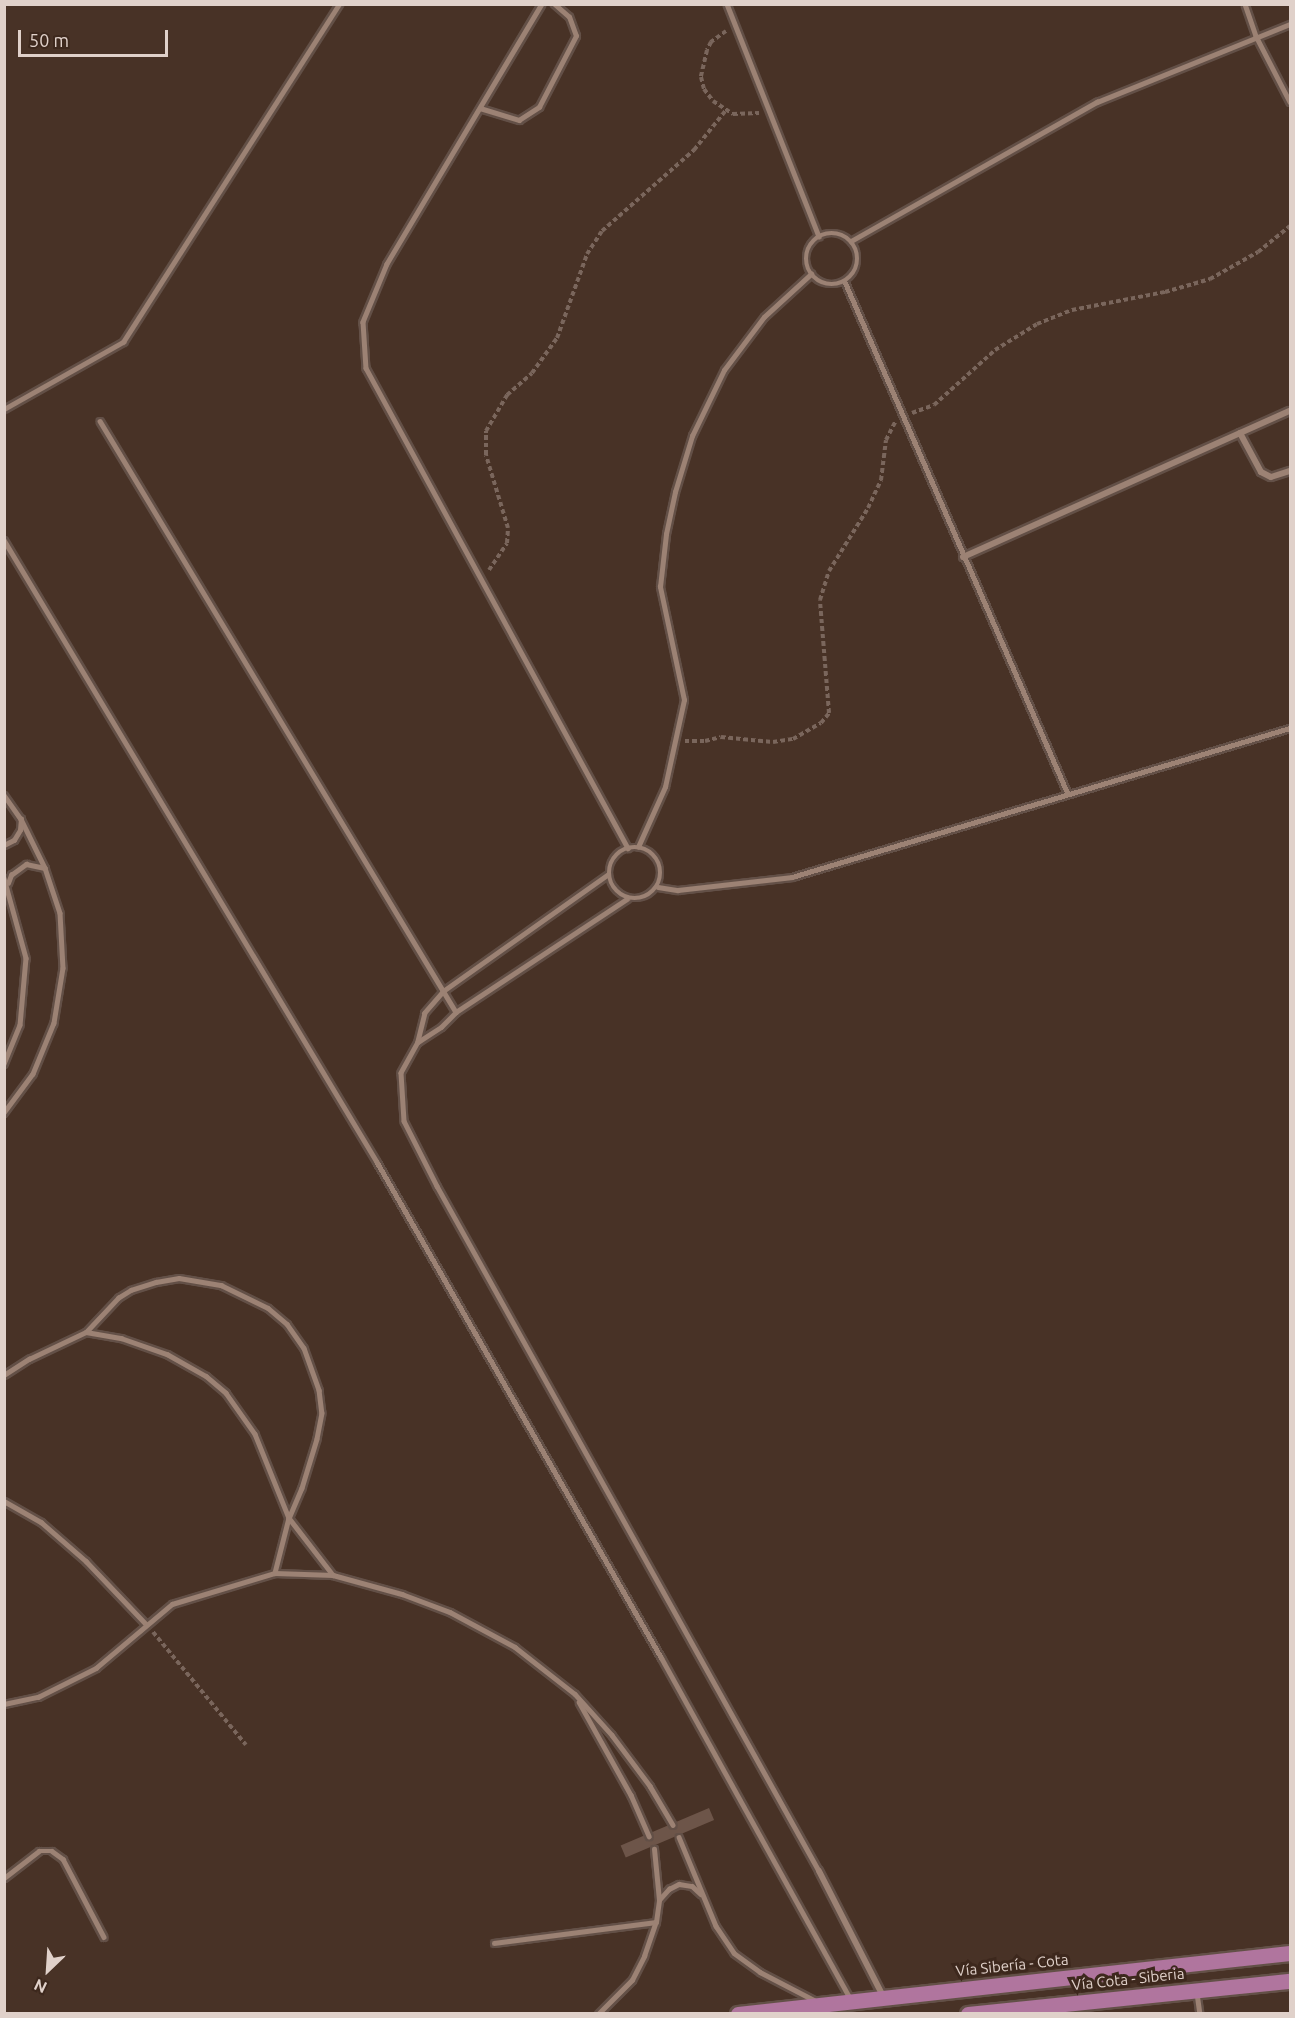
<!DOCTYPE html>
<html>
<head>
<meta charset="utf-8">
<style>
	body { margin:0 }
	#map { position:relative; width:1295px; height:2018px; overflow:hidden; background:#483226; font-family:Ubuntu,sans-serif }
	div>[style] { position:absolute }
	.building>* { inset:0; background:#6d5549; transform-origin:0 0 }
	.path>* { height:4px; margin-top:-2px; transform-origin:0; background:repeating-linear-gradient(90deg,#7a665c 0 4.5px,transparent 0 7.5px) }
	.roads { filter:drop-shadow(2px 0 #635047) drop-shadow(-2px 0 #635047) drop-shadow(0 2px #635047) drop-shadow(0 -2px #635047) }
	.service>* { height:4.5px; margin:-2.25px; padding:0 2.25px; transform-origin:2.25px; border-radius:2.25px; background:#9c8274 }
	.service>.ring { margin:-2.25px; padding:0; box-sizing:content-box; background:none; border:4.5px solid #9c8274; border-radius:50% }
	.minor>* { height:6px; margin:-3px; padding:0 3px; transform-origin:3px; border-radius:3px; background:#9c8274 }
	.primary>* { height:15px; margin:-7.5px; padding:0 7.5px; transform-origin:7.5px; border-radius:7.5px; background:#b0759e }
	span { translate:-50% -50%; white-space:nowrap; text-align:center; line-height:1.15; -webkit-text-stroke:6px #3d281d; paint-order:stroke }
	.street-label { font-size:15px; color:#e0d1ca }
	.frame { position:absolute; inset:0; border:6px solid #e0d1ca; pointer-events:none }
	.north { position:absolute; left:18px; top:1940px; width:60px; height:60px; -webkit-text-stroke:4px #3d281d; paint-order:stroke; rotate:205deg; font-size:16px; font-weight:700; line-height:24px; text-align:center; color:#e0d1ca }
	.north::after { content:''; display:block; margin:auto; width:21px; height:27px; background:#e0d1ca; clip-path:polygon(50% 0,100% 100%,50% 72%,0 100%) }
	.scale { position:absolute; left:18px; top:30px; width:150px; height:27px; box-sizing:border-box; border:3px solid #e0d1ca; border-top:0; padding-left:8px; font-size:18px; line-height:21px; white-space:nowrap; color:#e0d1ca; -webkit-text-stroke:4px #3d281d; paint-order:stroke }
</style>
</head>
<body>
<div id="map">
	<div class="building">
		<i style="left:709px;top:1808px;width:13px;height:96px;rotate:67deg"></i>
	</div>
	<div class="path">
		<i style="left:726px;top:31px;width:19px;rotate:144deg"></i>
		<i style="left:711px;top:42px;width:9px;rotate:117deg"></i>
		<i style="left:707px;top:50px;width:28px;rotate:103deg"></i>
		<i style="left:701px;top:77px;width:12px;rotate:76deg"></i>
		<i style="left:704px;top:89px;width:15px;rotate:53deg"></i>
		<i style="left:713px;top:101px;width:24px;rotate:33deg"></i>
		<i style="left:733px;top:114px;width:26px;rotate:-2deg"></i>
		<i style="left:912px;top:413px;width:23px;rotate:-20deg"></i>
		<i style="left:934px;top:405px;width:82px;rotate:-42deg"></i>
		<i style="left:995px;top:350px;width:49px;rotate:-31.8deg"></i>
		<i style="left:1037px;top:324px;width:38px;rotate:-22deg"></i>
		<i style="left:1072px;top:310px;width:95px;rotate:-11deg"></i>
		<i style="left:1165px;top:292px;width:47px;rotate:-16.1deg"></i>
		<i style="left:1210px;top:279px;width:55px;rotate:-29.4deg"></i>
		<i style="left:1258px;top:252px;width:41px;rotate:-39.1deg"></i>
		<i style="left:489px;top:570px;width:32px;rotate:-56deg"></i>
		<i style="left:507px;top:543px;width:15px;rotate:-86deg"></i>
		<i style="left:508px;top:528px;width:76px;rotate:-106.8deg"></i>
		<i style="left:486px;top:455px;width:24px;rotate:-90deg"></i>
		<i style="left:486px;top:431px;width:42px;rotate:-59.7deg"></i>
		<i style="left:507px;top:395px;width:33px;rotate:-41deg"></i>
		<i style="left:532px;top:373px;width:43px;rotate:-54.5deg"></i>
		<i style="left:557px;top:338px;width:89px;rotate:-70.3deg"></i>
		<i style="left:587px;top:254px;width:27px;rotate:-57deg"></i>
		<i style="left:602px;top:231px;width:123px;rotate:-41.4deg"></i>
		<i style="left:694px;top:150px;width:51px;rotate:-51.3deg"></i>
		<i style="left:685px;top:741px;width:20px"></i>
		<i style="left:705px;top:741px;width:16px;rotate:-14deg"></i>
		<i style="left:721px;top:737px;width:52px;rotate:5.5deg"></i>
		<i style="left:773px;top:742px;width:20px;rotate:-9deg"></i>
		<i style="left:793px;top:739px;width:32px;rotate:-30deg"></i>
		<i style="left:821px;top:723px;width:13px;rotate:-51deg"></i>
		<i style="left:829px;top:713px;width:113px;rotate:-94.6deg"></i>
		<i style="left:820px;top:600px;width:30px;rotate:-73deg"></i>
		<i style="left:829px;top:571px;width:74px;rotate:-58.2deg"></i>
		<i style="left:868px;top:508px;width:31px;rotate:-65deg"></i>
		<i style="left:881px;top:480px;width:40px;rotate:-82.9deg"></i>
		<i style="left:886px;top:440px;width:20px;rotate:-63deg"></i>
		<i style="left:153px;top:1632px;width:146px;rotate:50.5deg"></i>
	</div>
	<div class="roads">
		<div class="service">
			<i style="left:542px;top:4px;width:303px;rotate:120.8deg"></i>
			<i style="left:387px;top:264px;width:63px;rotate:112.5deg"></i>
			<i style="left:363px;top:322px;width:46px;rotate:86.3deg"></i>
			<i style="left:366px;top:368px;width:547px;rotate:61.37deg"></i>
			<i style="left:727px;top:4px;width:250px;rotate:68.4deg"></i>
			<i style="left:1245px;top:4px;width:34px;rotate:71deg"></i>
			<i style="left:1256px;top:36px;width:74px;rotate:62.7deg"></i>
			<i style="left:480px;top:108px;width:41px;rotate:17.1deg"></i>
			<i style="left:519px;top:120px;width:24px;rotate:-33deg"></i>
			<i style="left:539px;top:107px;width:80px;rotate:-62.5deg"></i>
			<i style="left:576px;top:36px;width:20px;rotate:-110deg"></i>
			<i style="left:569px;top:17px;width:20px;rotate:-139deg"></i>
			<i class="ring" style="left:806px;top:233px;width:47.5px;height:47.5px"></i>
			<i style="left:851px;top:241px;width:283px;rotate:-29.5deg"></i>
			<i style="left:1097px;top:102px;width:208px;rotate:-22deg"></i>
			<i style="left:845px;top:282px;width:558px;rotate:66.46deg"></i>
			<i style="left:4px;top:409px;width:137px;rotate:-29.4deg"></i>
			<i style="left:123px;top:342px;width:401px;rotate:-57.4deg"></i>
			<i style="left:100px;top:421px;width:690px;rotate:58.94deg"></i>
			<i style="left:4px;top:540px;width:725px;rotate:59.05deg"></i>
			<i style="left:377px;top:1162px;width:571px;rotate:60.16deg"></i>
			<i style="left:661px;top:1657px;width:392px;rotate:61deg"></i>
			<i style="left:4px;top:795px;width:29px;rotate:55deg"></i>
			<i style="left:21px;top:819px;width:55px;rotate:63.9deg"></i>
			<i style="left:45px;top:868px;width:47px;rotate:71.6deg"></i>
			<i style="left:60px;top:913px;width:55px;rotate:86.9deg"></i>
			<i style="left:63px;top:968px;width:56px;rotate:99.3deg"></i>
			<i style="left:54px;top:1023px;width:55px;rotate:112.4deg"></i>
			<i style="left:33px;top:1074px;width:49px;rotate:126.6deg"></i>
			<i style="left:4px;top:845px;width:11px;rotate:-27deg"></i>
			<i style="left:14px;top:840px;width:12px;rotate:-59deg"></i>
			<i style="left:20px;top:830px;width:11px;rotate:-85deg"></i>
			<i class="ring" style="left:609px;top:847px;width:47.5px;height:47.5px"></i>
			<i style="left:638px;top:847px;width:66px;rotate:-65.8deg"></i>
			<i style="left:665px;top:787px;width:89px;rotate:-77.7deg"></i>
			<i style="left:684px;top:700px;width:116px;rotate:-102deg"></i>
			<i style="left:660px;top:587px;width:53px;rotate:-83.5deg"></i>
			<i style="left:666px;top:534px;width:43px;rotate:-77.9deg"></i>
			<i style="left:675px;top:492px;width:59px;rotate:-73.1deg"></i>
			<i style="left:692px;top:436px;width:73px;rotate:-64.1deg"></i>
			<i style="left:724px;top:370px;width:66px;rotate:-53deg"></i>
			<i style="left:764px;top:317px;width:64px;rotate:-42.5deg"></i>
			<i style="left:608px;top:875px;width:202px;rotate:144.7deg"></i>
			<i style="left:443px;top:992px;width:28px;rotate:131deg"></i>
			<i style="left:425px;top:1013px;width:30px;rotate:104deg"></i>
			<i style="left:418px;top:1042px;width:35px;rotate:119deg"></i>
			<i style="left:401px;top:1073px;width:48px;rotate:86.4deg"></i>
			<i style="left:404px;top:1121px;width:73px;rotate:63.1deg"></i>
			<i style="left:437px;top:1186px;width:784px;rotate:60.85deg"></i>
			<i style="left:4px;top:878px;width:83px;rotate:74.6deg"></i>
			<i style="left:26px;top:958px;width:67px;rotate:95.1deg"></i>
			<i style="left:20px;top:1025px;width:42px;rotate:112.3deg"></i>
			<i style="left:8px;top:883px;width:9px;rotate:-69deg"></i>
			<i style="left:11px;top:875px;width:19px;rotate:-36deg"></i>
			<i style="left:26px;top:864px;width:19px;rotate:12deg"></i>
			<i style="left:658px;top:887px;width:20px;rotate:9deg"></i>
			<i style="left:678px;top:890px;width:115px;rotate:-6.5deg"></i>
			<i style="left:792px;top:877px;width:520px;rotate:-16.66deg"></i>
			<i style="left:418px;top:1042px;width:27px;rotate:-33deg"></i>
			<i style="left:441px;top:1027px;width:21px;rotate:-45deg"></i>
			<i style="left:456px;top:1012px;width:205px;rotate:-33.5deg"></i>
			<i style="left:86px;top:1332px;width:36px;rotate:10deg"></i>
			<i style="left:121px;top:1338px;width:49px;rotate:19.2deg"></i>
			<i style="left:167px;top:1354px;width:45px;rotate:29.4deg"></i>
			<i style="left:206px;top:1376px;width:26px;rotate:40deg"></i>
			<i style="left:226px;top:1393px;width:50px;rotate:54.7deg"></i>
			<i style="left:255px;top:1434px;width:91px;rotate:68deg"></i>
			<i style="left:289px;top:1518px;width:72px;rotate:52.3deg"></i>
			<i style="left:4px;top:1375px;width:30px;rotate:-33deg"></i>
			<i style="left:29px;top:1359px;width:63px;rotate:-25.3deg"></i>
			<i style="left:86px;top:1332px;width:47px;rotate:-46.7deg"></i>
			<i style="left:118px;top:1298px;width:15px;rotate:-32deg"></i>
			<i style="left:131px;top:1290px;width:26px;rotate:-18deg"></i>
			<i style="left:156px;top:1282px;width:23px;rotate:-10deg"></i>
			<i style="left:179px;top:1278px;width:43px;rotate:9.5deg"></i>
			<i style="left:221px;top:1285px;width:52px;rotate:26.1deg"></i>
			<i style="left:268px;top:1308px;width:25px;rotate:40deg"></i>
			<i style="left:287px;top:1324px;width:29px;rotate:55deg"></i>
			<i style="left:304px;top:1348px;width:45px;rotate:70.3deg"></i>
			<i style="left:319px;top:1390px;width:23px;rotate:83deg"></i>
			<i style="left:322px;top:1413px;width:26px;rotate:101deg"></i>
			<i style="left:317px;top:1439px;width:51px;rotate:107deg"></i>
			<i style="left:302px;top:1488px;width:33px;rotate:113deg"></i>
			<i style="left:289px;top:1518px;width:57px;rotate:104.3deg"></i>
			<i style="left:4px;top:1501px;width:43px;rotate:29.6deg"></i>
			<i style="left:41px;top:1522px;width:60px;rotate:40.9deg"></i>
			<i style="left:86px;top:1561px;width:87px;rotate:46.4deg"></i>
			<i style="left:579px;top:1702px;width:107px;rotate:60.8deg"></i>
			<i style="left:631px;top:1795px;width:45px;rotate:66.3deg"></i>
			<i style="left:4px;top:1704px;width:35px;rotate:-12deg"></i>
			<i style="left:38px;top:1697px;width:65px;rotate:-26.6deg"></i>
			<i style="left:96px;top:1668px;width:99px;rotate:-40.1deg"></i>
			<i style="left:172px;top:1604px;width:108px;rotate:-16.8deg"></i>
			<i style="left:275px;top:1573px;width:58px;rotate:2deg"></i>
			<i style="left:333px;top:1575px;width:72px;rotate:15.4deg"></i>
			<i style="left:402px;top:1594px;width:51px;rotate:20.6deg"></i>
			<i style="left:450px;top:1612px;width:74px;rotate:28.3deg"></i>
			<i style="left:515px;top:1647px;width:76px;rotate:38.1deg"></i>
			<i style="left:575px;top:1694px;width:55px;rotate:47.9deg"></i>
			<i style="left:612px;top:1735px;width:64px;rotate:53.3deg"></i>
			<i style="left:650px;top:1786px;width:45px;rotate:59.5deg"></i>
			<i style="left:679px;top:1837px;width:96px;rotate:67.4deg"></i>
			<i style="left:716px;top:1926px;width:32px;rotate:56deg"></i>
			<i style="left:734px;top:1953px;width:32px;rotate:36deg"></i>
			<i style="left:760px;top:1972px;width:63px;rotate:27.4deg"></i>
			<i style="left:4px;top:1878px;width:44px;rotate:-37.6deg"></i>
			<i style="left:39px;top:1851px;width:13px"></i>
			<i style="left:52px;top:1851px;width:14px;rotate:36deg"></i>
			<i style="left:63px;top:1859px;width:88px;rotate:62.3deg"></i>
			<i style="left:659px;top:1900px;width:15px;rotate:-48deg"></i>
			<i style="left:669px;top:1889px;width:11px;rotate:-27deg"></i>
			<i style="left:679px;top:1884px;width:13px;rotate:9deg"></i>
			<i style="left:692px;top:1886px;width:12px;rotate:42deg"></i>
			<i style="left:494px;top:1943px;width:163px;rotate:-7.4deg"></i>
			<i style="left:1197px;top:1993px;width:21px;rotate:82deg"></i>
			<i style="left:598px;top:2014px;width:48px;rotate:-45deg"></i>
			<i style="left:632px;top:1980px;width:27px;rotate:-63deg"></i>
			<i style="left:644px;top:1956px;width:36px;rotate:-71deg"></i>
			<i style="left:656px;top:1922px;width:22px;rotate:-82deg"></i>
			<i style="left:659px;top:1900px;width:51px;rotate:-95.6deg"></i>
		</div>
		<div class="minor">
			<i style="left:1240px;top:433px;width:44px;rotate:61.7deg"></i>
			<i style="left:1261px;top:472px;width:11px;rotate:27deg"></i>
			<i style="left:1271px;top:477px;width:20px;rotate:-18deg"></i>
			<i style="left:963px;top:557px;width:358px;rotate:-24.1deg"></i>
			<i style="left:819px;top:1871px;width:140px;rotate:62.9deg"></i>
		</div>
		<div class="primary">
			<i style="left:738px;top:2014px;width:555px;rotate:-6.31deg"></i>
			<i style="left:968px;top:2014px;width:324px;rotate:-5.9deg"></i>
		</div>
	</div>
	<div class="street-label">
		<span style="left:1012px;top:1965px;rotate:-6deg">Vía Sibería - Cota</span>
		<span style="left:1128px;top:1979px;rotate:-6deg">Vía Cota - Siberia</span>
	</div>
	<div class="frame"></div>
	<div class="north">N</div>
	<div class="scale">50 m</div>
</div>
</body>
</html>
